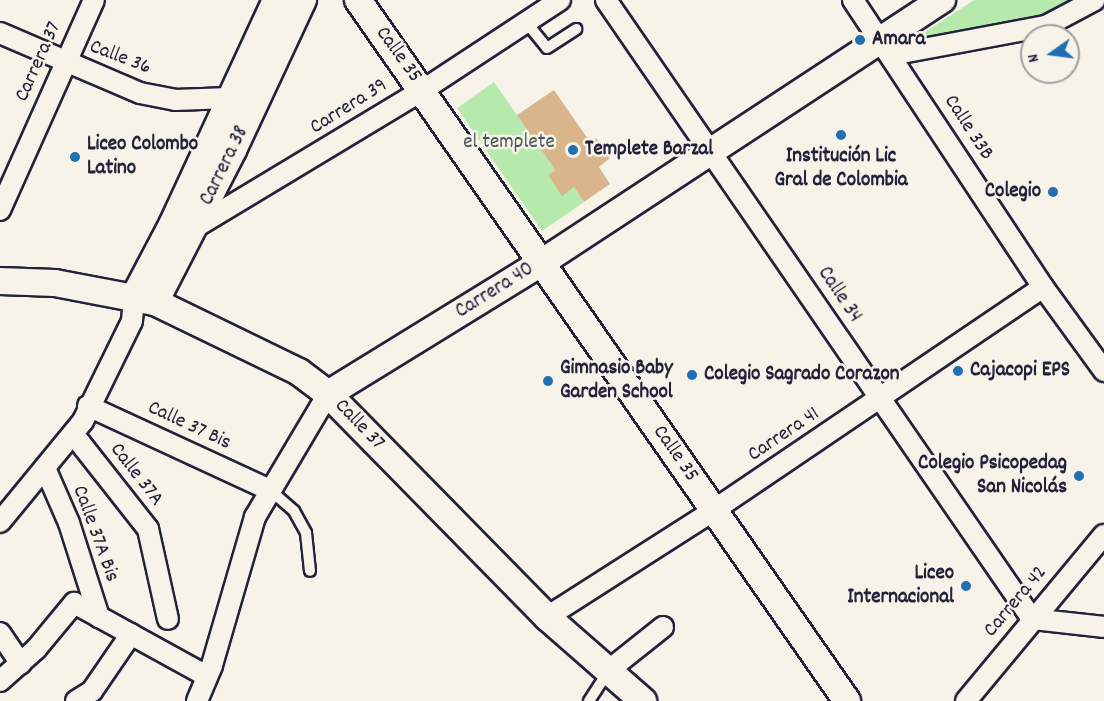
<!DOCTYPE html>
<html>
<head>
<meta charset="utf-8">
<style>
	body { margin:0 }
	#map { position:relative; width:1104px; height:701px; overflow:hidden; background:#f7f3e8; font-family:Dekko,sans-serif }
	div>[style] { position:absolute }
	.green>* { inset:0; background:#b5eaac }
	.building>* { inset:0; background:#d9b58b }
	.roads { filter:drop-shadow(2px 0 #22223b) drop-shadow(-2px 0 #22223b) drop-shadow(0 2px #22223b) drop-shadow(0 -2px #22223b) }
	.service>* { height:10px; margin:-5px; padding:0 5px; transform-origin:5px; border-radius:5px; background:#f7f3e8 }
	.minor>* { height:20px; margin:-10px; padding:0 10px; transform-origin:10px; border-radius:10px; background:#f7f3e8 }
	.tertiary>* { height:26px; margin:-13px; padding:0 13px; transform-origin:13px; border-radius:13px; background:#f7f3e8 }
	.dots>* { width:16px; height:16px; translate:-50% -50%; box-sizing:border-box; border:3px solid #f7f3e8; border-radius:50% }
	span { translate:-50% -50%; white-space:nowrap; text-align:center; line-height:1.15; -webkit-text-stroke:5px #f7f3e8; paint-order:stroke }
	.poi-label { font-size:21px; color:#22223b; font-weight:700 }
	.left { translate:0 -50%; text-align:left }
	.right { translate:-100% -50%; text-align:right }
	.street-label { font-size:21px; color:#22223b }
	.park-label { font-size:21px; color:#475457 }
	.north { position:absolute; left:1020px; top:24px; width:60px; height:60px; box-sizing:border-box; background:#f7f3e8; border:2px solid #a29fa3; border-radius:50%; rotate:256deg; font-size:16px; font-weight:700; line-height:24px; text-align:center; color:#22223b }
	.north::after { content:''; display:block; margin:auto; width:21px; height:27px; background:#1f6fb2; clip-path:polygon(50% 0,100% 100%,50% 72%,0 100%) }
</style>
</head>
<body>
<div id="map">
	<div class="green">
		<i style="clip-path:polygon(974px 0,1072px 0,1034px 24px,901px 48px)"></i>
		<i style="clip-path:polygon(494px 82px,555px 170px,548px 175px,562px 195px,574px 187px,584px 202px,542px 231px,457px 108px)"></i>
	</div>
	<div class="building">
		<i style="clip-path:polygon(554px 90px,590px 142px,596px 138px,610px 158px,599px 167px,610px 184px,584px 202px,574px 187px,562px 196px,548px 175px,555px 170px,517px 115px)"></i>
	</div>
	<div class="roads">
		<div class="service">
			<i style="left:526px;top:22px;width:33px;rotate:51deg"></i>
			<i style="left:547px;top:48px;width:35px;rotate:-33deg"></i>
			<i style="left:270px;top:490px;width:32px;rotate:41deg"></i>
			<i style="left:294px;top:511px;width:25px;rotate:61deg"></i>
			<i style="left:306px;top:533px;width:38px;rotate:84deg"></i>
			<i style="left:589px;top:701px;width:37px;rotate:-57deg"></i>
		</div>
		<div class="minor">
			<i style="left:606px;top:0;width:751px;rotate:55.46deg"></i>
			<i style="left:1032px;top:619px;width:72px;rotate:6.3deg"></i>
			<i style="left:853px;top:0;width:344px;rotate:56.5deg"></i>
			<i style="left:1043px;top:287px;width:104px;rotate:54deg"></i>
			<i style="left:0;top:33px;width:152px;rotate:23.2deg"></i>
			<i style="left:140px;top:93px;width:36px;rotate:11deg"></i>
			<i style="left:175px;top:100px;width:54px;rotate:-2.1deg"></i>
			<i style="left:891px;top:55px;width:158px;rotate:-10.6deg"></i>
			<i style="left:1046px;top:26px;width:55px;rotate:-28deg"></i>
			<i style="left:0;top:210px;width:230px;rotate:-65.9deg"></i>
			<i style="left:189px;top:231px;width:273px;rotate:-31.1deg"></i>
			<i style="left:423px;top:90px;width:164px;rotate:-33.3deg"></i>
			<i style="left:88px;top:406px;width:200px;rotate:24.8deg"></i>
			<i style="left:74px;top:435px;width:120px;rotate:51.8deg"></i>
			<i style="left:148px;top:529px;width:92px;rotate:77.5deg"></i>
			<i style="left:45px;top:468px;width:60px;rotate:66.4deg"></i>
			<i style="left:69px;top:523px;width:99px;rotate:72.3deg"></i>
			<i style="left:0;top:522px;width:131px;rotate:-50.6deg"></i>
			<i style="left:83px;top:421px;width:111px;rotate:-63.9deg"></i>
			<i style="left:132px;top:321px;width:24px;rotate:-85deg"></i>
			<i style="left:547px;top:617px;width:198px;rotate:-32.6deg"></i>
			<i style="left:714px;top:510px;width:397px;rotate:-34.1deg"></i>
			<i style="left:0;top:633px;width:37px;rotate:56deg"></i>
			<i style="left:609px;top:670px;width:69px;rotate:-38.5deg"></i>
			<i style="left:0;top:681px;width:48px;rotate:-41.6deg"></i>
			<i style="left:36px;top:649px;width:60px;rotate:-50.4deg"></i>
			<i style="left:74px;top:603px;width:152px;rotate:28.8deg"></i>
			<i style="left:76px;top:701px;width:19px;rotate:-32deg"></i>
			<i style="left:92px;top:691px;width:69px;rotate:-55.6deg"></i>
			<i style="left:197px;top:701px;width:39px;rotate:-67deg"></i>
			<i style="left:212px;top:665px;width:154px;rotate:-73.8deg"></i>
			<i style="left:255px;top:517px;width:143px;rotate:-59.3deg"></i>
			<i style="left:966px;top:701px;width:216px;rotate:-50.3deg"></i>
		</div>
		<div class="tertiary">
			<i style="left:358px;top:0;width:855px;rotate:55.1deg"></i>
			<i style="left:0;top:281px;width:55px;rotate:2.1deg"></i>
			<i style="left:55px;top:283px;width:102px;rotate:10.8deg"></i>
			<i style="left:155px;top:302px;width:160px;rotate:25.9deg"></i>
			<i style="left:299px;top:372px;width:36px;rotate:37deg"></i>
			<i style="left:328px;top:394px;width:313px;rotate:45.5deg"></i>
			<i style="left:547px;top:617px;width:128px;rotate:41.2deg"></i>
			<i style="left:134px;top:297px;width:81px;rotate:-62.2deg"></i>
			<i style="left:172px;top:225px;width:248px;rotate:-65.2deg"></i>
			<i style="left:155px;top:302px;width:171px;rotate:-62.8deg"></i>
			<i style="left:233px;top:150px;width:166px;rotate:-65deg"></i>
			<i style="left:328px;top:394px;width:250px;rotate:-31.6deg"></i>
			<i style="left:541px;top:263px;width:480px;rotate:-33.3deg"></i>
		</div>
	</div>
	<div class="dots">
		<i style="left:860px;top:40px;background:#1f6fb2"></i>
		<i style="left:841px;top:135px;background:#1f6fb2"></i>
		<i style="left:573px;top:150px;background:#1f6fb2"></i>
		<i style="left:75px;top:157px;background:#1f6fb2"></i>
		<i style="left:1053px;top:192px;background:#1f6fb2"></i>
		<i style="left:958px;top:371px;background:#1f6fb2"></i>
		<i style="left:692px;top:375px;background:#1f6fb2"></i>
		<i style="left:548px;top:381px;background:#1f6fb2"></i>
		<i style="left:1079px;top:476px;background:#1f6fb2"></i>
		<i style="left:966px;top:586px;background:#1f6fb2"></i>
	</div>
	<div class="poi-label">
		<span class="left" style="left:872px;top:40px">Amara</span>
		<span class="left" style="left:87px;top:157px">Liceo Colombo<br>Latino</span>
		<span class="left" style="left:585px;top:150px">Templete Barzal</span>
		<span style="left:841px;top:169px">Institución Lic<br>Gral de Colombia</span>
		<span class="right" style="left:1041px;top:192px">Colegio</span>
		<span class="left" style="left:560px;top:381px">Gimnasio Baby<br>Garden School</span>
		<span class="left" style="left:970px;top:371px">Cajacopi EPS</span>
		<span class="left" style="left:704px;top:375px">Colegio Sagrado Corazon</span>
		<span class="right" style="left:1067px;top:476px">Colegio Psicopedag<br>San Nicolás</span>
		<span class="right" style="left:954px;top:586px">Liceo<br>Internacional</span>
	</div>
	<div class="street-label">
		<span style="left:398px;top:55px;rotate:54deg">Calle 35</span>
		<span style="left:120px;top:58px;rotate:21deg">Calle 36</span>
		<span style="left:39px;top:62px;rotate:-66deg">Carrera 37</span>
		<span style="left:349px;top:107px;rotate:-32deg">Carrera 39</span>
		<span style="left:968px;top:128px;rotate:57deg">Calle 33B</span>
		<span style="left:225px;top:166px;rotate:-64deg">Carrera 38</span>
		<span style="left:495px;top:291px;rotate:-32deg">Carrera 40</span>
		<span style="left:839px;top:295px;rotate:56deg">Calle 34</span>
		<span style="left:359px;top:425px;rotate:46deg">Calle 37</span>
		<span style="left:189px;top:426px;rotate:25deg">Calle 37 Bis</span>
		<span style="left:784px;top:435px;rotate:-34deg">Carrera 41</span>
		<span style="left:675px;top:454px;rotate:55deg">Calle 35</span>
		<span style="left:136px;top:475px;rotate:52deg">Calle 37A</span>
		<span style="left:95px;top:534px;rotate:70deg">Calle 37A Bis</span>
		<span style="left:1016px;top:602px;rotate:-50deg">Carrera 42</span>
	</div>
	<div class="park-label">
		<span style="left:509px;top:143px">el templete</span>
	</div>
	<div class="north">N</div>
</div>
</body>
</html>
